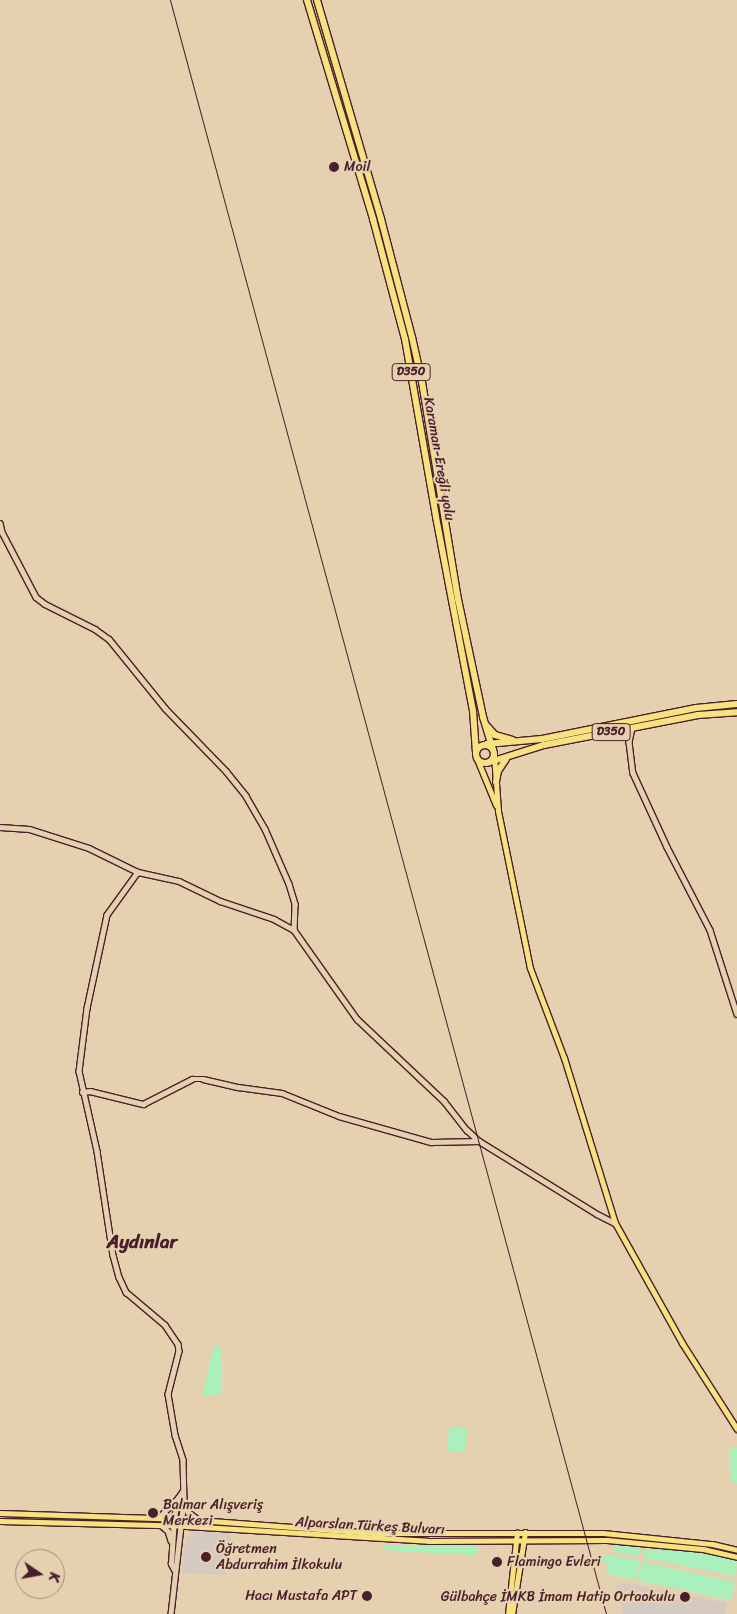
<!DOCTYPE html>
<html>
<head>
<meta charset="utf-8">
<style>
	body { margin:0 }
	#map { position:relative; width:737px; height:1614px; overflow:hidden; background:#e5d1af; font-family:Sriracha,sans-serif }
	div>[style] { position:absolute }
	.built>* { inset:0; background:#d4cac1 }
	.green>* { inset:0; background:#a9f0bc; transform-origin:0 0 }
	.roads { filter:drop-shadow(1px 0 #4a1f2b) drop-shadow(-1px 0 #4a1f2b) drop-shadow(0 1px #4a1f2b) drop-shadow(0 -1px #4a1f2b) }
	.minor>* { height:4.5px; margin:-2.25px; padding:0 2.25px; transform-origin:2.25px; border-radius:2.25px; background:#e5d1af }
	.major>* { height:5px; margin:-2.5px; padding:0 2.5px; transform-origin:2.5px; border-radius:2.5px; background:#f7e281 }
	.highway>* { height:6px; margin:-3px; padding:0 3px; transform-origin:3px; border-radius:3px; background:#f7e281 }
	.highway>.ring { margin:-3px; padding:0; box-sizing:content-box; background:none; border:6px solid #f7e281; border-radius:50% }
	.rail>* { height:1px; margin:-0.5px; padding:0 0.5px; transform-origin:0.5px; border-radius:0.5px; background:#4a1f2b }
	.dots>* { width:14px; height:14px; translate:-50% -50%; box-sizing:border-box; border:2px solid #e5d1af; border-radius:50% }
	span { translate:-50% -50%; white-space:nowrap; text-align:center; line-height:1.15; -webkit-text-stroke:4.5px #e5d1af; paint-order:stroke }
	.shield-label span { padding:1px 4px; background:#e5d1af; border:1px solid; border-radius:4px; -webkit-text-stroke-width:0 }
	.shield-label { font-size:12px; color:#4a1f2b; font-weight:700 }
	.poi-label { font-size:14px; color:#4a1f2b }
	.left { translate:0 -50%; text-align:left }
	.right { translate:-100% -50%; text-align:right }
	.street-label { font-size:14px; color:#4a1f2b }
	.district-label { font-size:19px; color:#4a1f2b; font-weight:700 }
	.north { position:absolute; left:15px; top:1549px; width:50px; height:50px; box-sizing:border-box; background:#e5d1af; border:1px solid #a78a7a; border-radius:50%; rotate:102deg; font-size:14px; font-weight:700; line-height:20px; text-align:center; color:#4a1f2b }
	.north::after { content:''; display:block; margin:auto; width:18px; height:22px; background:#4a1f2b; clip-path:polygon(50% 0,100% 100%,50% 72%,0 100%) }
</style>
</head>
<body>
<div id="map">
	<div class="built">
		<i style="clip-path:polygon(194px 1529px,231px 1534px,226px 1575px,181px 1573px,186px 1538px)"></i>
		<i style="clip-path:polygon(620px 1582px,727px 1603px,725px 1614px,623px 1614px,616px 1587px)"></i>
	</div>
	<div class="green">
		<i style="clip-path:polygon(214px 1346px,221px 1347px,222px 1394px,205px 1397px,203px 1392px)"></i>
		<i style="left:449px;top:1427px;width:18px;height:24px;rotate:3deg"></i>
		<i style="clip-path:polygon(737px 1447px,737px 1484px,731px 1484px,730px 1449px)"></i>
		<i style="left:614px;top:1544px;width:27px;height:8px;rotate:8deg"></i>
		<i style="clip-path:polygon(475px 1546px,478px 1550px,475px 1555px,382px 1550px,384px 1546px)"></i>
		<i style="clip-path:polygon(644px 1549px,706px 1552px,737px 1561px,736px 1576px,643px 1558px)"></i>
		<i style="clip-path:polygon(598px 1554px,640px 1560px,636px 1580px,606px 1574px,608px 1564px,601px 1562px)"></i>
		<i style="left:642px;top:1562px;width:95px;height:19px;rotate:12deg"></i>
	</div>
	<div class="roads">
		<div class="minor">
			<i style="left:0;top:523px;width:9px;rotate:77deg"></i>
			<i style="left:2px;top:532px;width:73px;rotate:62.4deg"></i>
			<i style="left:36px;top:597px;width:11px;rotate:38deg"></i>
			<i style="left:45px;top:604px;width:56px;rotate:26.6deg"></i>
			<i style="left:95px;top:629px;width:17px;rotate:36deg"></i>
			<i style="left:109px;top:639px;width:89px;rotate:50.9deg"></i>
			<i style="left:165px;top:708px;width:88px;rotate:45.9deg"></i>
			<i style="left:226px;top:771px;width:32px;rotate:51deg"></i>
			<i style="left:246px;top:796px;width:38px;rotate:60deg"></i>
			<i style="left:265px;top:829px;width:60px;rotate:66.4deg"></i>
			<i style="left:289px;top:884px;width:21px;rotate:73deg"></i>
			<i style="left:295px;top:904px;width:26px;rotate:92deg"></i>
			<i style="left:632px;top:728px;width:14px;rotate:102deg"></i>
			<i style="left:629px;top:742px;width:31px;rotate:83deg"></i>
			<i style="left:633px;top:773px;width:81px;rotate:65.3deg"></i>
			<i style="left:667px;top:847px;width:93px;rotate:62.6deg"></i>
			<i style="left:710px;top:930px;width:88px;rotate:72.2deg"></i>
			<i style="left:0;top:827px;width:29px;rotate:4deg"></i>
			<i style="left:29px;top:829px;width:63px;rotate:17.6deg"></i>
			<i style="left:89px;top:848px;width:55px;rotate:26.1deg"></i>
			<i style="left:138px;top:872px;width:42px;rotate:12.4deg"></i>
			<i style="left:179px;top:881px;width:46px;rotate:26deg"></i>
			<i style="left:220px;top:901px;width:57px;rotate:18.4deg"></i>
			<i style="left:274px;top:919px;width:23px;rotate:29deg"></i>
			<i style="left:294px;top:930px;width:109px;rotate:54.7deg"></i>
			<i style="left:357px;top:1019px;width:120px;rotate:43.3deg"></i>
			<i style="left:444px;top:1101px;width:37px;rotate:52deg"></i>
			<i style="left:467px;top:1130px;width:16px;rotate:43deg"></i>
			<i style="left:479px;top:1141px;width:139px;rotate:31.7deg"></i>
			<i style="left:597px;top:1214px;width:20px;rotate:27deg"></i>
			<i style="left:138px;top:872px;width:53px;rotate:125.8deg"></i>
			<i style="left:107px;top:915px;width:95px;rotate:102.1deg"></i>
			<i style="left:87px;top:1008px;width:64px;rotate:97.2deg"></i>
			<i style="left:79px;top:1071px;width:82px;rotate:77.3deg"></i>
			<i style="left:97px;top:1151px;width:105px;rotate:81.3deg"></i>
			<i style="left:113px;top:1255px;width:23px;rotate:75deg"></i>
			<i style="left:119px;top:1277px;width:17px;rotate:65deg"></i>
			<i style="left:126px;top:1292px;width:51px;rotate:40.2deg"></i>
			<i style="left:165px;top:1325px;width:23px;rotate:56deg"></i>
			<i style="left:178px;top:1344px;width:7px;rotate:82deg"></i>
			<i style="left:179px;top:1351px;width:44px;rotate:104.3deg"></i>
			<i style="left:168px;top:1394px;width:42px;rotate:80.3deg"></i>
			<i style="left:175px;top:1435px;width:26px;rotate:72deg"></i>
			<i style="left:183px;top:1460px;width:40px;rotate:88.6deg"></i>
			<i style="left:184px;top:1500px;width:115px;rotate:96.5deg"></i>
			<i style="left:82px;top:1092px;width:8px;rotate:-7deg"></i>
			<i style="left:90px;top:1091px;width:55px;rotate:13.8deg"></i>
			<i style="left:143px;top:1104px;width:55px;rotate:-27deg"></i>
			<i style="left:192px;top:1079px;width:11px"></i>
			<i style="left:203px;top:1079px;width:36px;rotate:13deg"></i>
			<i style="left:238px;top:1087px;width:44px;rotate:7.8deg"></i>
			<i style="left:282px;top:1093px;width:61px;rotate:22deg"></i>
			<i style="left:339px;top:1116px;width:96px;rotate:15.8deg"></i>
			<i style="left:431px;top:1142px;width:48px;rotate:-1.2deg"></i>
			<i style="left:184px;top:1503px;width:10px;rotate:66deg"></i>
			<i style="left:188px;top:1512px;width:14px;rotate:36deg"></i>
			<i style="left:158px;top:1518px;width:27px;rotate:-45deg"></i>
			<i style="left:162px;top:1526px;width:8px;rotate:40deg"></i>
			<i style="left:168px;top:1531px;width:10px;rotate:73deg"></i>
			<i style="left:174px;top:1570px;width:7px;rotate:-117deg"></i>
			<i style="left:171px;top:1564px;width:46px;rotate:-86.3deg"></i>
			<i style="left:174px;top:1518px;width:20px;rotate:-79deg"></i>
			<i style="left:178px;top:1498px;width:7px;rotate:-56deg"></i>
		</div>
		<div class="major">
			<i style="left:494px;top:755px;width:56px;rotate:85.9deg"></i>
			<i style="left:498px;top:811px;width:160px;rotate:78.5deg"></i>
			<i style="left:530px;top:968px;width:96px;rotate:69.3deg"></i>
			<i style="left:564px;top:1058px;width:173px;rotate:72.8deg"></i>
			<i style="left:615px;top:1223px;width:137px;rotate:60.8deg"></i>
			<i style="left:682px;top:1343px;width:102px;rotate:57.4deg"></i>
			<i style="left:477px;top:759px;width:50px;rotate:67.6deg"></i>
			<i style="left:0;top:1513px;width:184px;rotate:1.9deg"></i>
			<i style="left:184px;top:1519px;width:190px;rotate:4.2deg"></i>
			<i style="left:373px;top:1533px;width:230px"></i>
			<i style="left:603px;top:1533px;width:110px;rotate:5.8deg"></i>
			<i style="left:712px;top:1544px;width:26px;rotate:13deg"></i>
			<i style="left:0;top:1521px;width:186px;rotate:1.5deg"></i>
			<i style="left:186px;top:1526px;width:242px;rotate:3.5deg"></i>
			<i style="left:428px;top:1541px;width:179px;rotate:-0.3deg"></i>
			<i style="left:607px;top:1540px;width:96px;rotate:5.4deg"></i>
			<i style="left:703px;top:1549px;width:35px;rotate:13deg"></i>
			<i style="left:508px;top:1614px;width:82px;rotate:-83.7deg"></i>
			<i style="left:512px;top:1614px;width:83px;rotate:-81deg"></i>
		</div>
		<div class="highway">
			<i style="left:307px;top:0;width:229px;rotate:73.2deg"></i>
			<i style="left:373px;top:219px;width:124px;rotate:75.1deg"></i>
			<i style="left:405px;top:339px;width:181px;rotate:80.1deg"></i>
			<i style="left:436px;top:517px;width:197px;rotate:79.2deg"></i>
			<i style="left:473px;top:711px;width:42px;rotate:85.9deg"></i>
			<i style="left:317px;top:0;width:228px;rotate:73.7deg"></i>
			<i style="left:381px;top:219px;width:122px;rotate:75.3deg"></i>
			<i style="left:412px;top:337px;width:46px;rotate:77.5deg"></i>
			<i style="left:422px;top:382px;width:220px;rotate:80.6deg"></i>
			<i style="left:458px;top:599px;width:121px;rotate:78deg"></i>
			<i style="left:483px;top:717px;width:34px;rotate:73deg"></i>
			<i style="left:487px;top:726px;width:12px;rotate:48deg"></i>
			<i style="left:495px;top:735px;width:18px;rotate:16deg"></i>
			<i style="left:487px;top:744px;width:55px;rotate:-5.2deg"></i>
			<i style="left:542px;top:739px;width:157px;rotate:-11.4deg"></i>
			<i style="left:696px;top:708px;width:41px;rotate:-5.6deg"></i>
			<i class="ring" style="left:476px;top:745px;width:12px;height:12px"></i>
			<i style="left:487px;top:763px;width:60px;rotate:-17.5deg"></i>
			<i style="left:544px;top:745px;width:157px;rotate:-11deg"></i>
			<i style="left:698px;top:715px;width:39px;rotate:-4deg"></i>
			<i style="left:496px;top:782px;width:11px;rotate:-80deg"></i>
			<i style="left:498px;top:771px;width:14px;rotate:-56deg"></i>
		</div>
	</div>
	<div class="rail">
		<i style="left:170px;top:0;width:1672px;rotate:74.88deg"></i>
	</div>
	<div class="dots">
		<i style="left:334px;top:167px;background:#4a1f2b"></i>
		<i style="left:153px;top:1513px;background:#4a1f2b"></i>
		<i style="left:206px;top:1557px;background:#4a1f2b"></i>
		<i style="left:497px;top:1562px;background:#4a1f2b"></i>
		<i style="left:367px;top:1596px;background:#4a1f2b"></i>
		<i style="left:685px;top:1597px;background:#4a1f2b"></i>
	</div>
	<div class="shield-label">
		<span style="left:411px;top:372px">D350</span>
		<span style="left:611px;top:732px">D350</span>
	</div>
	<div class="poi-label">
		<span class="left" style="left:344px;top:167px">Moil</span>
		<span class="left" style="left:163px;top:1513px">Balmar Alışveriş<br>Merkezi</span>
		<span class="left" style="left:216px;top:1557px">Öğretmen<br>Abdurrahim İlkokulu</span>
		<span class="left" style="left:507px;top:1562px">Flamingo Evleri</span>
		<span class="right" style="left:357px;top:1596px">Hacı Mustafa APT</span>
		<span class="right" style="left:675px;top:1597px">Gülbahçe İMKB İmam Hatip Ortaokulu</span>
	</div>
	<div class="street-label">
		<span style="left:439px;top:459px;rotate:80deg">Karaman-Ereğli yolu</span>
		<span style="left:370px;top:1526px;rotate:3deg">Alparslan Türkeş Bulvarı</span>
	</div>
	<div class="district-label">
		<span style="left:142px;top:1242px">Aydınlar</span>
	</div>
	<div class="north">K</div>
</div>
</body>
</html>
